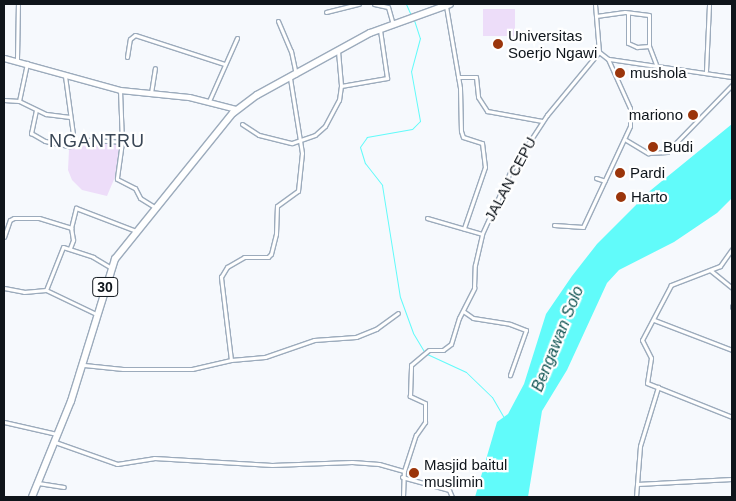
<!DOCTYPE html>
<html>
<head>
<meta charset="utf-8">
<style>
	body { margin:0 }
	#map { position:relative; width:736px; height:501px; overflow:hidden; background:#f6f9fd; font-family:Helvetica,sans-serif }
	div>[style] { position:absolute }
	.green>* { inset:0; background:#edddf9; transform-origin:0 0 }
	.water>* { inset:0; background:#61fbfa }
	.stream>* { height:1px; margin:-0.5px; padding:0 0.5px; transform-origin:0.5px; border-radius:0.5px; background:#61fbfa }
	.roads { filter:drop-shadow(1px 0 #9cabbc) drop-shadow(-1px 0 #9cabbc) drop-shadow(0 1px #9cabbc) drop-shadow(0 -1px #9cabbc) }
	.street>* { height:3px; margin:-1.5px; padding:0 1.5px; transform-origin:1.5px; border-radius:1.5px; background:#fff }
	.secondary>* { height:5px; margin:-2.5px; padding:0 2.5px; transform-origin:2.5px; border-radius:2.5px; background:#fff }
	.highway>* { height:6px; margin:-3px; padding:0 3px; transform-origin:3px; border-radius:3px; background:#fff }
	.dots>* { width:14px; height:14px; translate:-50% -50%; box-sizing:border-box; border:2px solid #fff; border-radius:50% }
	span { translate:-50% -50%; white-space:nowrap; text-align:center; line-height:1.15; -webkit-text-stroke:4.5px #fff; paint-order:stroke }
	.shield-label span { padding:1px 4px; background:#fff; border:1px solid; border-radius:4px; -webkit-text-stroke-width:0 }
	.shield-label { font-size:14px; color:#0f151b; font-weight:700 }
	.poi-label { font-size:15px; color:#0f151b }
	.left { translate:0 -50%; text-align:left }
	.right { translate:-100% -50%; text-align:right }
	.street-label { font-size:15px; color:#0f151b }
	.water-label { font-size:16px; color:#105453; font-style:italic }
	.quarter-label { font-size:18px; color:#3a4756; letter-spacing:1px }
	.frame { position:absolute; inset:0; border:5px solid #0f151b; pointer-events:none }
</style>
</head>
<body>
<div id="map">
	<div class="green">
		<i style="left:515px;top:9px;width:27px;height:32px;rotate:90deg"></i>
		<i style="clip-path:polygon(90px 142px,120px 143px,115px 177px,107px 196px,82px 190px,72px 180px,68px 170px,69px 150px,75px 144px)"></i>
	</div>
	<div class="water">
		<i style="clip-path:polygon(732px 124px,732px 198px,717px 213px,674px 242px,619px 270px,607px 283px,567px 370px,542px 411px,528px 497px,475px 497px,497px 422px,508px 414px,524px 384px,546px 314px,572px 276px,597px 244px,651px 190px)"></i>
	</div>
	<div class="stream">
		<i style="left:406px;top:4px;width:12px;rotate:66deg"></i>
		<i style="left:414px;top:20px;width:19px;rotate:72deg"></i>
		<i style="left:420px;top:38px;width:34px;rotate:105deg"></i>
		<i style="left:411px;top:71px;width:51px;rotate:79.8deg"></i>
		<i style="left:420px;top:121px;width:11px;rotate:135deg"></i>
		<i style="left:412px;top:129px;width:46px;rotate:169.9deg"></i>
		<i style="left:367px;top:137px;width:12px;rotate:125deg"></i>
		<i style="left:360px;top:147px;width:17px;rotate:73deg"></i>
		<i style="left:365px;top:163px;width:28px;rotate:52deg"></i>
		<i style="left:382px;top:185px;width:113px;rotate:80.9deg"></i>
		<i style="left:400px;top:297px;width:38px;rotate:70deg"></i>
		<i style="left:413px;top:333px;width:21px;rotate:59deg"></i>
		<i style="left:427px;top:354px;width:43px;rotate:24.8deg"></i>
		<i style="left:466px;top:372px;width:36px;rotate:44deg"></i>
		<i style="left:492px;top:397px;width:24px;rotate:60deg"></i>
	</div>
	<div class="roads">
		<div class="street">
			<i style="left:374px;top:4px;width:14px;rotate:12deg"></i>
			<i style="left:388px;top:7px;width:18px;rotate:74deg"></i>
			<i style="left:446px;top:6px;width:83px;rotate:80.3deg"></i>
			<i style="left:460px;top:88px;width:43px;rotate:88.7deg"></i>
			<i style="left:461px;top:131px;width:6px;rotate:72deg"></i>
			<i style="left:463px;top:137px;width:20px;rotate:18deg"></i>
			<i style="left:482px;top:143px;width:24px;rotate:83deg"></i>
			<i style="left:485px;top:167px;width:65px;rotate:109deg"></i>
			<i style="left:326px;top:12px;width:34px;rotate:-14deg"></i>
			<i style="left:628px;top:13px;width:30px;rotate:90deg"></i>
			<i style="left:628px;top:43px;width:10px;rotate:24deg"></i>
			<i style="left:637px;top:47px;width:12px;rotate:-5deg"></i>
			<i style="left:596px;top:16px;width:29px;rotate:-8deg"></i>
			<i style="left:625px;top:12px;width:24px;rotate:7deg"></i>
			<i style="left:649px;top:15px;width:31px;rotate:90deg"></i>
			<i style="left:649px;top:46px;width:19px;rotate:69deg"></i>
			<i style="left:278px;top:21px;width:33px;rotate:67deg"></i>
			<i style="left:291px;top:51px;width:24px;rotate:78deg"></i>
			<i style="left:338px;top:51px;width:35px;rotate:85deg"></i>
			<i style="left:127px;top:57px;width:18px;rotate:-81deg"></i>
			<i style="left:130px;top:39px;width:6px;rotate:-39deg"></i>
			<i style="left:135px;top:35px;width:94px;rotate:18deg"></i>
			<i style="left:17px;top:59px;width:55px;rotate:-89deg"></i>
			<i style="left:609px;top:59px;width:124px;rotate:8.3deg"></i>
			<i style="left:706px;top:71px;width:67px;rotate:-87.4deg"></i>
			<i style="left:65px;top:76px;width:67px;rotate:82.2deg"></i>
			<i style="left:458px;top:77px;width:18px"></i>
			<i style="left:476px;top:77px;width:20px;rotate:84deg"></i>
			<i style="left:478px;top:97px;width:17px;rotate:57deg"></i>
			<i style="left:487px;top:111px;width:56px;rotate:10.3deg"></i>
			<i style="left:120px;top:90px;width:52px;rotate:87.8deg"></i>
			<i style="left:122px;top:142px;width:37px;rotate:98deg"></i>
			<i style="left:117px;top:179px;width:20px;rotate:27deg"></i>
			<i style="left:135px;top:188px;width:11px;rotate:63deg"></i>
			<i style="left:140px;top:198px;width:19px;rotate:32deg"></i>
			<i style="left:151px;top:93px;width:25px;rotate:-81deg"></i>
			<i style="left:4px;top:100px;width:15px;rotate:4deg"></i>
			<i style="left:19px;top:101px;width:30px;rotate:26deg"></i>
			<i style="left:46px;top:114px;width:24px;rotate:7deg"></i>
			<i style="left:19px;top:101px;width:39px;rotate:-78deg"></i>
			<i style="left:209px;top:101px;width:69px;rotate:-66deg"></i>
			<i style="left:36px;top:110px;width:24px;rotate:102deg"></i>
			<i style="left:31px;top:133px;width:16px;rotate:30deg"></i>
			<i style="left:45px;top:141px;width:25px;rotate:12deg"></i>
			<i style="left:69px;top:146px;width:21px;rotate:-17deg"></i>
			<i style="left:89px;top:140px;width:33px;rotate:3deg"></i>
			<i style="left:242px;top:124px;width:20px;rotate:33deg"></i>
			<i style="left:259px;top:135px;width:34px;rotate:14deg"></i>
			<i style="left:292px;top:143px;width:24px;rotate:-19deg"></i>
			<i style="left:315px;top:135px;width:13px;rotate:-42deg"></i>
			<i style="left:325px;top:126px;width:30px;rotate:-62deg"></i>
			<i style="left:339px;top:100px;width:14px;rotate:-82deg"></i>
			<i style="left:341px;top:86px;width:47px;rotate:-9.9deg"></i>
			<i style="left:387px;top:78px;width:49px;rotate:-98.3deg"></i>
			<i style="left:626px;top:140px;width:26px;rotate:31deg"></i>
			<i style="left:648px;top:153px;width:19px;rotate:-3deg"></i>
			<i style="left:667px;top:152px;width:93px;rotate:-45.9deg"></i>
			<i style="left:596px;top:178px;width:9px;rotate:18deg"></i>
			<i style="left:427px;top:218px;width:57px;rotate:16.2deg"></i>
			<i style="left:554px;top:225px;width:29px;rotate:4deg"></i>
			<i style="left:583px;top:227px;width:111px;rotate:-65deg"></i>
			<i style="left:630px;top:126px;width:18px;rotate:-90deg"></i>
			<i style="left:630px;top:108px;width:54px;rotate:-114.2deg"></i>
			<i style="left:608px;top:59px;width:11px;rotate:-142deg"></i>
			<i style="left:4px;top:237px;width:18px;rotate:-71deg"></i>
			<i style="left:10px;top:220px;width:4px;rotate:-27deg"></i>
			<i style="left:14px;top:218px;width:25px"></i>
			<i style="left:39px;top:218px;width:34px;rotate:17deg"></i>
			<i style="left:70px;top:248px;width:9px;rotate:-69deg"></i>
			<i style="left:73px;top:240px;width:12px;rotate:-99deg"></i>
			<i style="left:71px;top:228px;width:21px;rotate:-76deg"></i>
			<i style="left:76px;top:208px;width:64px;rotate:21deg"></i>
			<i style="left:732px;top:249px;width:21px;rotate:125deg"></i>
			<i style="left:720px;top:266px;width:53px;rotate:158.8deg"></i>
			<i style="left:671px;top:285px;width:62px;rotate:117.8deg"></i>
			<i style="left:642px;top:340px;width:20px;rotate:63deg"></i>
			<i style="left:651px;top:358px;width:25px;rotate:99deg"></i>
			<i style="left:647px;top:383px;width:92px;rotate:21.8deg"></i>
			<i style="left:710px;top:270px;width:28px;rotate:39deg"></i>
			<i style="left:4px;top:288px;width:20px;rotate:11deg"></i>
			<i style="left:24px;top:292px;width:22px;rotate:-5deg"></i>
			<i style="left:46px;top:290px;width:55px;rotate:25.6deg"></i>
			<i style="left:46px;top:290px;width:46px;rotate:-68.4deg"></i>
			<i style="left:63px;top:247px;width:32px;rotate:18deg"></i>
			<i style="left:93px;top:257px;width:21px;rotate:31deg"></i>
			<i style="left:732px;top:307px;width:1px;rotate:-90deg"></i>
			<i style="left:463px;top:311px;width:12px;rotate:35deg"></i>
			<i style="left:473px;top:318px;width:37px;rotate:9deg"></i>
			<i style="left:510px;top:324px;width:17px;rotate:21deg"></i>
			<i style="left:526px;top:330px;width:48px;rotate:109.6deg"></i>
			<i style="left:654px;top:320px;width:84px;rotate:21deg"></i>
			<i style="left:231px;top:360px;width:84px;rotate:-96.9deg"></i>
			<i style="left:221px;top:277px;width:12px;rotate:-59deg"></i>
			<i style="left:227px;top:267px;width:20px;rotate:-30deg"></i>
			<i style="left:244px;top:257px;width:24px"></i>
			<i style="left:268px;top:257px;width:4px;rotate:-45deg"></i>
			<i style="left:271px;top:254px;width:21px;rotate:-76deg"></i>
			<i style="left:276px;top:234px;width:28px;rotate:-88deg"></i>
			<i style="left:277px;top:206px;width:26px;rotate:-36deg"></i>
			<i style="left:298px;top:191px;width:38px;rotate:-84deg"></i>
			<i style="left:302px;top:153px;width:76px;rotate:-99.1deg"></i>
			<i style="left:84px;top:365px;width:39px;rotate:6deg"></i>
			<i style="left:123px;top:369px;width:69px"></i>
			<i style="left:192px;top:369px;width:40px;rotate:-13deg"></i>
			<i style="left:231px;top:360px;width:34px;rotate:-5deg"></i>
			<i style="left:265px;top:357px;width:52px;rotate:-19.1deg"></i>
			<i style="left:314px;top:340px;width:42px;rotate:-4.1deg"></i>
			<i style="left:356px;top:337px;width:22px;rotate:-22deg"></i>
			<i style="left:376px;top:329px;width:27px;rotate:-36deg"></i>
			<i style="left:4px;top:422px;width:54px;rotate:12.8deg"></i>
			<i style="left:55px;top:442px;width:66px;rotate:19.5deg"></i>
			<i style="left:117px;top:464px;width:37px;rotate:-9deg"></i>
			<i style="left:154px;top:458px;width:118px;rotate:3.4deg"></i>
			<i style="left:272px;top:465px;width:80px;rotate:-2.1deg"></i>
			<i style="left:352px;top:462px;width:27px;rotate:4deg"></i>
			<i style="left:379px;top:464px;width:26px;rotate:16deg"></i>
			<i style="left:402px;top:477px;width:49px;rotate:15.5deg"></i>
			<i style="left:449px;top:490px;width:8px;rotate:67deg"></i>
			<i style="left:38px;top:483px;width:26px;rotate:9deg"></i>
			<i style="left:637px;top:484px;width:95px;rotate:-3deg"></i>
			<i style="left:403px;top:497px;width:26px;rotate:-88deg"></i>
			<i style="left:404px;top:471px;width:38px;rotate:-72deg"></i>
			<i style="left:416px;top:435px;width:16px;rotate:-55deg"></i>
			<i style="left:425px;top:422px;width:19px;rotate:-90deg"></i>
			<i style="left:425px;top:403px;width:17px;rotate:-155deg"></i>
			<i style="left:410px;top:396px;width:31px;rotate:-88deg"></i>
			<i style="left:411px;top:365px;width:23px;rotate:-40deg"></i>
			<i style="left:429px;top:350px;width:14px"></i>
			<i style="left:443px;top:350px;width:10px;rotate:-37deg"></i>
			<i style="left:451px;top:344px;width:27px;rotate:-73deg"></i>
			<i style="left:459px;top:318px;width:34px;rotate:-63deg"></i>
			<i style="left:474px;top:288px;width:23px;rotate:-88deg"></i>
			<i style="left:475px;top:265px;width:32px;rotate:-77deg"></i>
			<i style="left:482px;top:234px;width:70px;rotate:-65.6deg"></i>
			<i style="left:511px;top:170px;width:66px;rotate:-56.8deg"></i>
			<i style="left:547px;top:115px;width:82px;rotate:-50.5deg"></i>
			<i style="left:599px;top:52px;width:48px;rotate:-94.8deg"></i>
			<i style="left:636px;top:497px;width:51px;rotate:-85.5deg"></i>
			<i style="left:640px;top:446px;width:62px;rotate:-73deg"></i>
		</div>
		<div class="secondary">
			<i style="left:4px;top:58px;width:120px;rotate:15.4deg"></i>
			<i style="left:120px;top:90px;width:69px;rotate:5.8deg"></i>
			<i style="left:189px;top:97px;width:49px;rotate:14.3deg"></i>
		</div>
		<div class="highway">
			<i style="left:32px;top:497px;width:104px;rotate:-67.9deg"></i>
			<i style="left:71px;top:401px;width:149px;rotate:-72.8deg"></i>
			<i style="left:115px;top:259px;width:188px;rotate:-51.1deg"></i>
			<i style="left:233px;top:113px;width:30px;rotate:-37deg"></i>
			<i style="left:257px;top:95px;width:129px;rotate:-28.8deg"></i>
			<i style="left:370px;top:33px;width:85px;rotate:-19.9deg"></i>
		</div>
	</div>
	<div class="dots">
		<i style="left:498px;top:44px;background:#9b350b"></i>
		<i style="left:620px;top:73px;background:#9b350b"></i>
		<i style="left:693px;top:115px;background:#9b350b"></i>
		<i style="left:653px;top:147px;background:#9b350b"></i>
		<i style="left:620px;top:173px;background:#9b350b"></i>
		<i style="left:621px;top:197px;background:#9b350b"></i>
		<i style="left:414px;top:473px;background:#9b350b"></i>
	</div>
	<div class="shield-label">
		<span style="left:105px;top:287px">30</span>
	</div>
	<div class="poi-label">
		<span class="left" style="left:508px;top:44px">Universitas<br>Soerjo Ngawi</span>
		<span class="left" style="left:630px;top:73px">mushola</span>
		<span class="right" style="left:683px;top:115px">mariono</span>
		<span class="left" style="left:663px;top:147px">Budi</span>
		<span class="left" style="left:630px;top:173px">Pardi</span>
		<span class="left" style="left:631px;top:197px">Harto</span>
		<span class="left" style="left:424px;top:473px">Masjid baitul<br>muslimin</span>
	</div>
	<div class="street-label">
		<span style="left:510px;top:179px;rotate:-62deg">JALAN CEPU</span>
	</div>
	<div class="water-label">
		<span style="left:558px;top:339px;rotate:-68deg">Bengawan Solo</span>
	</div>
	<div class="quarter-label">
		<span style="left:97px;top:141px">NGANTRU</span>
	</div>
	<div class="frame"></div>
</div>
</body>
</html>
